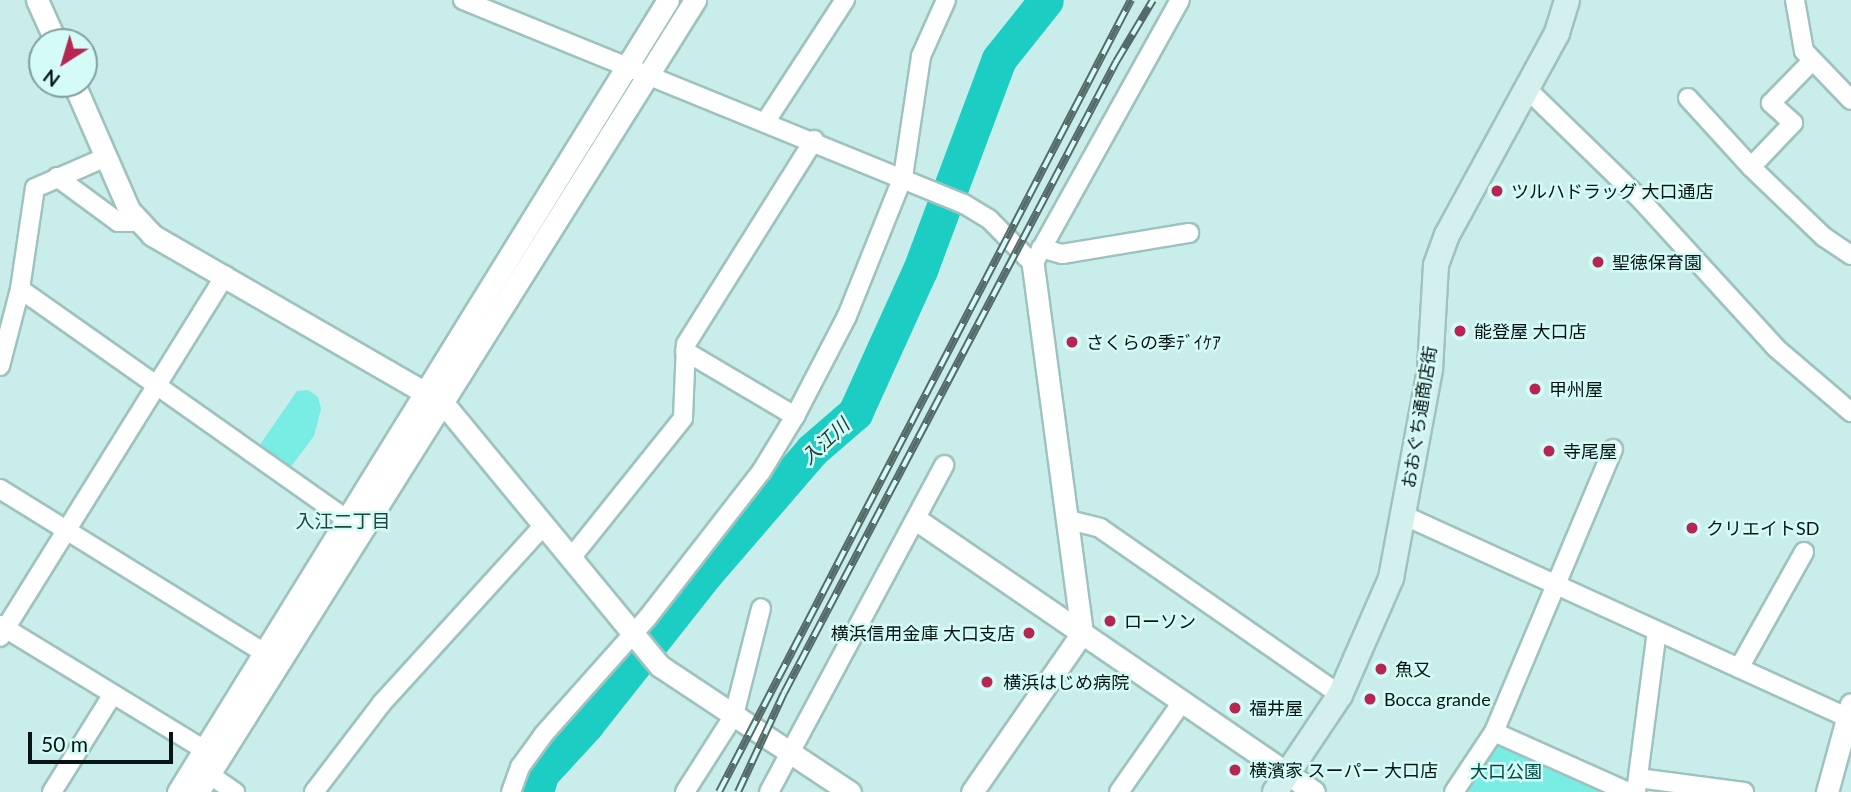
<!DOCTYPE html>
<html>
<head>
<meta charset="utf-8">
<style>
	body { margin:0 }
	#map { position:relative; width:1851px; height:792px; overflow:hidden; background:#c8edea; font-family:Lato,"Noto Sans JP",sans-serif }
	div>[style] { position:absolute }
	.green>* { inset:0; background:#79ece4 }
	.river>* { height:35px; margin:-17.5px; padding:0 17.5px; transform-origin:17.5px; border-radius:17.5px; background:#1ccdc4 }
	.roads { filter:drop-shadow(2px 0 #9ec2bf) drop-shadow(-2px 0 #9ec2bf) drop-shadow(0 2px #9ec2bf) drop-shadow(0 -2px #9ec2bf) }
	.minor>* { height:18px; margin:-9px; padding:0 9px; transform-origin:9px; border-radius:9px; background:#fff }
	.tertiary>* { height:21px; margin:-10.5px; padding:0 10.5px; transform-origin:10.5px; border-radius:10.5px; background:#fff }
	.secondary>* { height:24px; margin:-12px; padding:0 12px; transform-origin:12px; border-radius:12px; background:#d3f0ee }
	.rail>* { height:8px; margin-top:-4px; transform-origin:0; background:repeating-linear-gradient(90deg,#d5fbf7 0 16px,#546b69 0 32px); box-sizing:border-box; border-block:2px solid #546b69 }
	.dots>* { width:19px; height:19px; translate:-50% -50%; box-sizing:border-box; border:4px solid #d5fbf7; border-radius:50% }
	span { translate:-50% -50%; white-space:nowrap; text-align:center; line-height:1.15; -webkit-text-stroke:5px #d5fbf7; paint-order:stroke }
	.poi-label { font-size:18px; color:#081514 }
	.left { translate:0 -50%; text-align:left }
	.right { translate:-100% -50%; text-align:right }
	.street-label { font-size:18px; color:#081514 }
	.park-label { font-size:18px; color:#004844 }
	.water-label { font-size:19px; color:#213a38; font-style:italic }
	.neighbourhood-label { font-size:19px; color:#244442 }
	.north { position:absolute; left:28px; top:28px; width:70px; height:70px; box-sizing:border-box; background:#d5fbf7; border:2px solid #839f9c; border-radius:50%; rotate:217deg; font-size:19px; font-weight:700; line-height:28px; text-align:center; color:#081514 }
	.north::after { content:''; display:block; margin:auto; width:24px; height:32px; background:#b62651; clip-path:polygon(50% 0,100% 100%,50% 72%,0 100%) }
	.scale { position:absolute; left:28px; top:732px; width:145px; height:32px; box-sizing:border-box; border:4px solid #081514; border-top:0; padding-left:9px; font-size:21px; line-height:24px; white-space:nowrap; color:#081514; -webkit-text-stroke:5px #d5fbf7; paint-order:stroke }
</style>
</head>
<body>
<div id="map">
	<div class="green">
		<i style="clip-path:polygon(308px 390px,318px 397px,321px 409px,314px 436px,290px 468px,257px 449px,297px 391px)"></i>
		<i style="clip-path:polygon(1498px 744px,1606px 792px,1465px 792px)"></i>
	</div>
	<div class="river">
		<i style="left:536px;top:792px;width:19px;rotate:-74deg"></i>
		<i style="left:541px;top:774px;width:67px;rotate:-47.4deg"></i>
		<i style="left:586px;top:725px;width:194px;rotate:-51.7deg"></i>
		<i style="left:706px;top:573px;width:162px;rotate:-49.2deg"></i>
		<i style="left:812px;top:450px;width:57px;rotate:-40.7deg"></i>
		<i style="left:855px;top:413px;width:157px;rotate:-65.6deg"></i>
		<i style="left:920px;top:270px;width:225px;rotate:-69.5deg"></i>
		<i style="left:999px;top:59px;width:75px;rotate:-51.5deg"></i>
	</div>
	<div class="roads">
		<div class="minor">
			<i style="left:463px;top:0;width:541px;rotate:22.16deg"></i>
			<i style="left:964px;top:204px;width:29px;rotate:31deg"></i>
			<i style="left:989px;top:219px;width:63px;rotate:45.6deg"></i>
			<i style="left:1033px;top:264px;width:302px;rotate:-60.9deg"></i>
			<i style="left:1795px;top:0;width:52px;rotate:80deg"></i>
			<i style="left:1804px;top:51px;width:68px;rotate:46.2deg"></i>
			<i style="left:1526px;top:88px;width:161px;rotate:44.2deg"></i>
			<i style="left:1641px;top:200px;width:200px;rotate:47.6deg"></i>
			<i style="left:1776px;top:348px;width:99px;rotate:40.5deg"></i>
			<i style="left:1688px;top:98px;width:93px;rotate:47.6deg"></i>
			<i style="left:1751px;top:167px;width:101px;rotate:43.8deg"></i>
			<i style="left:1824px;top:237px;width:32px;rotate:34deg"></i>
			<i style="left:766px;top:121px;width:145px;rotate:-56.9deg"></i>
			<i style="left:1751px;top:167px;width:61px;rotate:-46.3deg"></i>
			<i style="left:1793px;top:123px;width:30px;rotate:-138deg"></i>
			<i style="left:1771px;top:103px;width:57px;rotate:-45.7deg"></i>
			<i style="left:57px;top:177px;width:76px;rotate:36.4deg"></i>
			<i style="left:118px;top:222px;width:22px"></i>
			<i style="left:1041px;top:248px;width:22px;rotate:16deg"></i>
			<i style="left:1062px;top:254px;width:129px;rotate:-9.4deg"></i>
			<i style="left:20px;top:289px;width:401px;rotate:35.2deg"></i>
			<i style="left:685px;top:351px;width:128px;rotate:30.6deg"></i>
			<i style="left:0;top:366px;width:80px;rotate:-75.4deg"></i>
			<i style="left:20px;top:289px;width:102px;rotate:-81.6deg"></i>
			<i style="left:35px;top:188px;width:77px;rotate:-23.6deg"></i>
			<i style="left:0;top:489px;width:312px;rotate:31.8deg"></i>
			<i style="left:1403px;top:515px;width:489px;rotate:24.5deg"></i>
			<i style="left:1069px;top:520px;width:32px;rotate:14deg"></i>
			<i style="left:1100px;top:528px;width:292px;rotate:34.8deg"></i>
			<i style="left:571px;top:558px;width:179px;rotate:-51.3deg"></i>
			<i style="left:683px;top:418px;width:74px;rotate:-87.7deg"></i>
			<i style="left:686px;top:344px;width:241px;rotate:-57.9deg"></i>
			<i style="left:0;top:625px;width:253px;rotate:31.4deg"></i>
			<i style="left:0;top:637px;width:426px;rotate:-58.1deg"></i>
			<i style="left:1739px;top:668px;width:133px;rotate:-60.7deg"></i>
			<i style="left:1494px;top:732px;width:147px;rotate:24.1deg"></i>
			<i style="left:209px;top:774px;width:32px;rotate:35deg"></i>
			<i style="left:1638px;top:778px;width:107px;rotate:7.5deg"></i>
			<i style="left:52px;top:792px;width:115px;rotate:-58.1deg"></i>
			<i style="left:314px;top:792px;width:112px;rotate:-52.6deg"></i>
			<i style="left:382px;top:703px;width:241px;rotate:-47.7deg"></i>
			<i style="left:511px;top:792px;width:27px;rotate:-70deg"></i>
			<i style="left:520px;top:767px;width:39px;rotate:-54deg"></i>
			<i style="left:543px;top:735px;width:158px;rotate:-48.3deg"></i>
			<i style="left:648px;top:617px;width:184px;rotate:-52.1deg"></i>
			<i style="left:761px;top:472px;width:66px;rotate:-58.7deg"></i>
			<i style="left:795px;top:416px;width:113px;rotate:-62.5deg"></i>
			<i style="left:847px;top:316px;width:150px;rotate:-68.1deg"></i>
			<i style="left:903px;top:177px;width:122px;rotate:-81.5deg"></i>
			<i style="left:921px;top:56px;width:61px;rotate:-65.9deg"></i>
			<i style="left:685px;top:792px;width:91px;rotate:-57.5deg"></i>
			<i style="left:734px;top:715px;width:110px;rotate:-75.8deg"></i>
			<i style="left:769px;top:792px;width:371px;rotate:-61.8deg"></i>
			<i style="left:1119px;top:792px;width:110px;rotate:-55deg"></i>
			<i style="left:1454px;top:792px;width:72px;rotate:-56.3deg"></i>
			<i style="left:1494px;top:732px;width:307px;rotate:-67.2deg"></i>
			<i style="left:1636px;top:792px;width:162px;rotate:-82.6deg"></i>
		</div>
		<div class="tertiary">
			<i style="left:37px;top:0;width:46px;rotate:65.7deg"></i>
			<i style="left:74px;top:84px;width:137px;rotate:66.4deg"></i>
			<i style="left:129px;top:210px;width:34px;rotate:47deg"></i>
			<i style="left:152px;top:235px;width:336px;rotate:30deg"></i>
			<i style="left:443px;top:403px;width:341px;rotate:50.5deg"></i>
			<i style="left:660px;top:666px;width:228px;rotate:33.6deg"></i>
			<i style="left:917px;top:520px;width:481px;rotate:34.4deg"></i>
			<i style="left:178px;top:792px;width:931px;rotate:-58.26deg"></i>
			<i style="left:198px;top:792px;width:935px;rotate:-57.89deg"></i>
			<i style="left:972px;top:792px;width:193px;rotate:-55.3deg"></i>
			<i style="left:1082px;top:633px;width:372px;rotate:-97.6deg"></i>
			<i style="left:1827px;top:792px;width:91px;rotate:-74.7deg"></i>
		</div>
		<div class="secondary">
			<i style="left:1275px;top:792px;width:117px;rotate:-56.2deg"></i>
			<i style="left:1340px;top:695px;width:128px;rotate:-66.4deg"></i>
			<i style="left:1391px;top:578px;width:213px;rotate:-79.4deg"></i>
			<i style="left:1430px;top:369px;width:104px;rotate:-86.7deg"></i>
			<i style="left:1436px;top:265px;width:32px;rotate:-70deg"></i>
			<i style="left:1447px;top:235px;width:230px;rotate:-61.4deg"></i>
			<i style="left:1557px;top:33px;width:34px;rotate:-73deg"></i>
		</div>
	</div>
	<div class="rail">
		<i style="left:719px;top:792px;width:893px;rotate:-62.52deg"></i>
		<i style="left:738px;top:792px;width:109px;rotate:-65.1deg"></i>
		<i style="left:784px;top:693px;width:713px;rotate:-62.25deg"></i>
		<i style="left:1116px;top:62px;width:72px;rotate:-59.2deg"></i>
	</div>
	<div class="dots">
		<i style="left:1497px;top:191px;background:#b62651"></i>
		<i style="left:1598px;top:262px;background:#b62651"></i>
		<i style="left:1460px;top:331px;background:#b62651"></i>
		<i style="left:1072px;top:342px;background:#b62651"></i>
		<i style="left:1535px;top:389px;background:#b62651"></i>
		<i style="left:1549px;top:451px;background:#b62651"></i>
		<i style="left:1692px;top:528px;background:#b62651"></i>
		<i style="left:1110px;top:621px;background:#b62651"></i>
		<i style="left:1029px;top:633px;background:#b62651"></i>
		<i style="left:1381px;top:669px;background:#b62651"></i>
		<i style="left:987px;top:682px;background:#b62651"></i>
		<i style="left:1370px;top:699px;background:#b62651"></i>
		<i style="left:1235px;top:708px;background:#b62651"></i>
		<i style="left:1235px;top:770px;background:#b62651"></i>
	</div>
	<div class="poi-label">
		<span class="left" style="left:1511px;top:191px">ツルハドラッグ 大口通店</span>
		<span class="left" style="left:1612px;top:262px">聖徳保育園</span>
		<span class="left" style="left:1474px;top:331px">能登屋 大口店</span>
		<span class="left" style="left:1086px;top:342px">さくらの季ﾃﾞｲｹｱ</span>
		<span class="left" style="left:1549px;top:389px">甲州屋</span>
		<span class="left" style="left:1563px;top:451px">寺尾屋</span>
		<span class="left" style="left:1706px;top:528px">クリエイトSD</span>
		<span class="left" style="left:1124px;top:621px">ローソン</span>
		<span class="right" style="left:1015px;top:633px">横浜信用金庫 大口支店</span>
		<span class="left" style="left:1395px;top:669px">魚又</span>
		<span class="left" style="left:1003px;top:682px">横浜はじめ病院</span>
		<span class="left" style="left:1384px;top:699px">Bocca grande</span>
		<span class="left" style="left:1249px;top:708px">福井屋</span>
		<span class="left" style="left:1249px;top:770px">横濱家 スーパー 大口店</span>
	</div>
	<div class="street-label">
		<span style="left:1419px;top:417px;rotate:-81deg">おおぐち通商店街</span>
	</div>
	<div class="park-label">
		<span style="left:1506px;top:771px">大口公園</span>
	</div>
	<div class="water-label">
		<span style="left:825px;top:441px;rotate:-43deg">入江川</span>
	</div>
	<div class="neighbourhood-label">
		<span style="left:343px;top:521px">入江二丁目</span>
	</div>
	<div class="north">N</div>
	<div class="scale">50 m</div>
</div>
</body>
</html>
